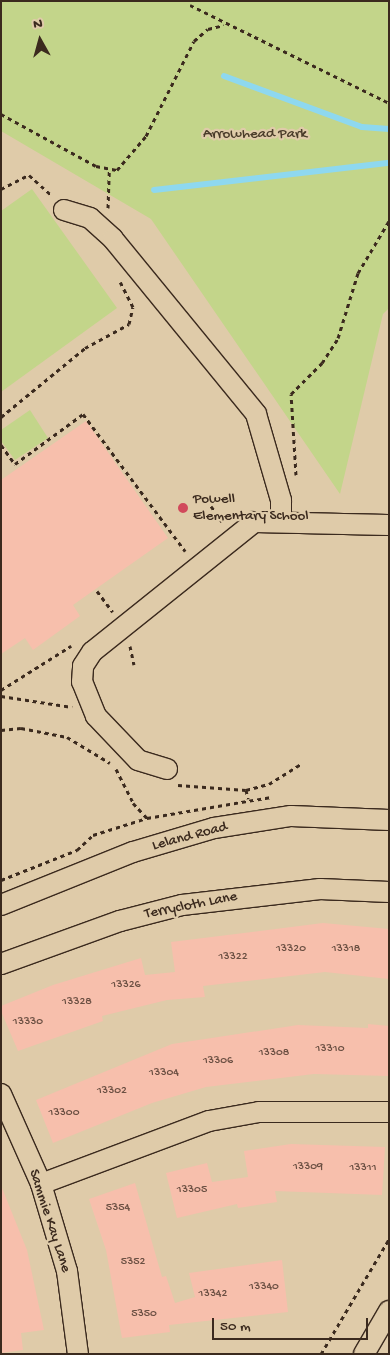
<!DOCTYPE html>
<html>
<head>
<meta charset="utf-8">
<style>
	body { margin:0 }
	#map { position:relative; width:390px; height:1355px; overflow:hidden; background:#dfcba9; font-family:"Gochi Hand",sans-serif }
	div>[style] { position:absolute }
	.green>* { inset:0; background:#c3d58a }
	.stream>* { height:6px; margin:-3px; padding:0 3px; transform-origin:3px; border-radius:3px; background:#8ed8ef }
	.building>* { inset:0; background:#f7bfac }
	.path>* { height:3px; margin-top:-1.5px; transform-origin:0; background:repeating-linear-gradient(90deg,#3b2a1e 0 4px,transparent 0 8px) }
	.roads { filter:drop-shadow(1px 0 #3b2a1e) drop-shadow(-1px 0 #3b2a1e) drop-shadow(0 1px #3b2a1e) drop-shadow(0 -1px #3b2a1e) }
	.minor>* { height:20px; margin:-10px; padding:0 10px; transform-origin:10px; border-radius:10px; background:#dfcba9 }
	.dots>* { width:14px; height:14px; translate:-50% -50%; box-sizing:border-box; border:2px solid #dfcba9; border-radius:50% }
	span { translate:-50% -50%; white-space:nowrap; text-align:center; line-height:1.15; -webkit-text-stroke:4.5px #dfcba9; paint-order:stroke }
	.number-label { font-size:12px; color:#6a4f42 }
	.number-label span { -webkit-text-stroke-width:0 }
	.park-label { font-size:15px; color:#493b29 }
	.poi-label { font-size:15px; color:#3b2a1e }
	.left { translate:0 -50%; text-align:left }
	.street-label { font-size:15px; color:#3b2a1e }
	.frame { position:absolute; inset:0; border:2px solid #3b2a1e; pointer-events:none }
	.north { position:absolute; left:15px; top:15px; width:50px; height:50px; -webkit-text-stroke:4px #dfcba9; paint-order:stroke; rotate:353deg; font-size:14px; font-weight:700; line-height:20px; text-align:center; color:#3b2a1e }
	.north::after { content:''; display:block; margin:auto; width:18px; height:22px; background:#3b2a1e; clip-path:polygon(50% 0,100% 100%,50% 72%,0 100%) }
	.scale { position:absolute; left:212px; top:1318px; width:156px; height:22px; box-sizing:border-box; border:2px solid #3b2a1e; border-top:0; padding-left:6px; font-size:15px; line-height:18px; white-space:nowrap; color:#3b2a1e; -webkit-text-stroke:4px #dfcba9; paint-order:stroke }
</style>
</head>
<body>
<div id="map">
	<div class="green">
		<i style="clip-path:polygon(1px 1px,389px 1px,389px 308px,383px 314px,340px 494px,151px 219px,1px 131px)"></i>
		<i style="clip-path:polygon(32px 189px,117px 308px,1px 392px,1px 211px)"></i>
		<i style="clip-path:polygon(30px 410px,48px 438px,15px 460px,1px 441px,1px 430px)"></i>
	</div>
	<div class="stream">
		<i style="left:224px;top:76px;width:147px;rotate:20.3deg"></i>
		<i style="left:362px;top:127px;width:27px;rotate:4deg"></i>
		<i style="left:154px;top:190px;width:237px;rotate:-6.6deg"></i>
	</div>
	<div class="building">
		<i style="clip-path:polygon(86px 421px,168px 538px,73px 605px,80px 616px,33px 650px,25px 638px,1px 654px,1px 480px)"></i>
		<i style="clip-path:polygon(323px 923px,389px 929px,389px 979px,325px 972px,203px 986px,205px 997px,167px 1000px,102px 1016px,103px 1021px,18px 1051px,1px 1011px,1px 1006px,53px 985px,141px 958px,145px 975px,175px 972px,171px 942px)"></i>
		<i style="clip-path:polygon(368px 1024px,389px 1026px,389px 1076px,314px 1074px,206px 1087px,152px 1103px,53px 1143px,36px 1100px,172px 1044px,298px 1025px,368px 1028px)"></i>
		<i style="clip-path:polygon(291px 1144px,385px 1147px,382px 1195px,275px 1191px,277px 1202px,238px 1208px,237px 1204px,177px 1218px,166px 1173px,207px 1163px,212px 1182px,248px 1177px,244px 1151px)"></i>
		<i style="clip-path:polygon(135px 1183px,162px 1277px,166px 1276px,175px 1303px,195px 1297px,189px 1273px,282px 1260px,288px 1312px,169px 1325px,170px 1332px,122px 1338px,106px 1250px,89px 1199px)"></i>
		<i style="clip-path:polygon(2px 1188px,27px 1250px,44px 1330px,21px 1333px,23px 1350px,1px 1353px)"></i>
	</div>
	<div class="path">
		<i style="left:190px;top:5px;width:222px;rotate:26.2deg"></i>
		<i style="left:1px;top:114px;width:108px;rotate:28.7deg"></i>
		<i style="left:96px;top:166px;width:21px;rotate:11deg"></i>
		<i style="left:117px;top:170px;width:45px;rotate:-49.5deg"></i>
		<i style="left:146px;top:136px;width:106px;rotate:-63.2deg"></i>
		<i style="left:194px;top:41px;width:18px;rotate:-41deg"></i>
		<i style="left:208px;top:29px;width:16px;rotate:-14deg"></i>
		<i style="left:1px;top:189px;width:31px;rotate:-27deg"></i>
		<i style="left:29px;top:175px;width:31px;rotate:42deg"></i>
		<i style="left:108px;top:208px;width:38px;rotate:-88deg"></i>
		<i style="left:1px;top:417px;width:109px;rotate:-39.4deg"></i>
		<i style="left:85px;top:348px;width:50px;rotate:-28.6deg"></i>
		<i style="left:129px;top:324px;width:17px;rotate:-77deg"></i>
		<i style="left:133px;top:307px;width:28px;rotate:-117deg"></i>
		<i style="left:1px;top:445px;width:24px;rotate:54deg"></i>
		<i style="left:15px;top:464px;width:84px;rotate:-36.3deg"></i>
		<i style="left:83px;top:414px;width:171px;rotate:53.3deg"></i>
		<i style="left:296px;top:475px;width:81px;rotate:-93.5deg"></i>
		<i style="left:291px;top:394px;width:44px;rotate:-45deg"></i>
		<i style="left:322px;top:363px;width:30px;rotate:-57deg"></i>
		<i style="left:338px;top:338px;width:68px;rotate:-72.9deg"></i>
		<i style="left:358px;top:273px;width:61px;rotate:-59.2deg"></i>
		<i style="left:211px;top:506px;width:19px;rotate:55deg"></i>
		<i style="left:97px;top:591px;width:26px;rotate:53deg"></i>
		<i style="left:130px;top:646px;width:19px;rotate:78deg"></i>
		<i style="left:1px;top:690px;width:83px;rotate:-32.2deg"></i>
		<i style="left:1px;top:696px;width:72px;rotate:8.8deg"></i>
		<i style="left:1px;top:730px;width:20px;rotate:-6deg"></i>
		<i style="left:21px;top:728px;width:47px;rotate:11.1deg"></i>
		<i style="left:67px;top:737px;width:50px;rotate:31.2deg"></i>
		<i style="left:116px;top:769px;width:38px;rotate:63deg"></i>
		<i style="left:133px;top:803px;width:21px;rotate:47deg"></i>
		<i style="left:178px;top:785px;width:68px;rotate:4.2deg"></i>
		<i style="left:246px;top:790px;width:24px;rotate:-15deg"></i>
		<i style="left:269px;top:784px;width:39px;rotate:-32deg"></i>
		<i style="left:246px;top:790px;width:9px;rotate:77deg"></i>
		<i style="left:1px;top:880px;width:82px;rotate:-21.5deg"></i>
		<i style="left:77px;top:850px;width:22px;rotate:-43deg"></i>
		<i style="left:93px;top:835px;width:57px;rotate:-17.5deg"></i>
		<i style="left:147px;top:818px;width:126px;rotate:-9.6deg"></i>
		<i style="left:321px;top:1354px;width:134px;rotate:-59.4deg"></i>
	</div>
	<div class="roads">
		<div class="minor">
			<i style="left:64px;top:210px;width:27px;rotate:17deg"></i>
			<i style="left:90px;top:218px;width:31px;rotate:42deg"></i>
			<i style="left:113px;top:239px;width:226px;rotate:50.7deg"></i>
			<i style="left:256px;top:414px;width:90px;rotate:73.8deg"></i>
			<i style="left:281px;top:500px;width:20px;rotate:90deg"></i>
			<i style="left:167px;top:769px;width:30px;rotate:-163deg"></i>
			<i style="left:138px;top:760px;width:61px;rotate:-133.7deg"></i>
			<i style="left:96px;top:716px;width:37px;rotate:-112deg"></i>
			<i style="left:82px;top:682px;width:16px;rotate:-86deg"></i>
			<i style="left:83px;top:666px;width:17px;rotate:-57deg"></i>
			<i style="left:92px;top:652px;width:208px;rotate:-38.7deg"></i>
			<i style="left:254px;top:522px;width:135px;rotate:1.3deg"></i>
			<i style="left:1px;top:905px;width:142px;rotate:-21.9deg"></i>
			<i style="left:133px;top:852px;width:84px;rotate:-16.5deg"></i>
			<i style="left:214px;top:828px;width:78px;rotate:-8.9deg"></i>
			<i style="left:291px;top:816px;width:98px;rotate:2.3deg"></i>
			<i style="left:1px;top:964px;width:127px;rotate:-19.9deg"></i>
			<i style="left:120px;top:921px;width:64px;rotate:-14.5deg"></i>
			<i style="left:182px;top:905px;width:139px;rotate:-6.6deg"></i>
			<i style="left:320px;top:889px;width:69px;rotate:2.5deg"></i>
			<i style="left:1px;top:1094px;width:98px;rotate:66deg"></i>
			<i style="left:41px;top:1184px;width:91px;rotate:73.4deg"></i>
			<i style="left:67px;top:1271px;width:84px;rotate:82.5deg"></i>
			<i style="left:41px;top:1184px;width:179px;rotate:-20.6deg"></i>
			<i style="left:209px;top:1121px;width:51px;rotate:-10.2deg"></i>
			<i style="left:259px;top:1112px;width:130px"></i>
			<i style="left:364px;top:1354px;width:50px;rotate:-59.8deg"></i>
		</div>
	</div>
	<div class="dots">
		<i style="left:183px;top:508px;background:#d1495b"></i>
	</div>
	<div class="number-label">
		<span style="left:291px;top:950px">13320</span>
		<span style="left:346px;top:950px">13318</span>
		<span style="left:233px;top:958px">13322</span>
		<span style="left:126px;top:986px">13326</span>
		<span style="left:77px;top:1003px">13328</span>
		<span style="left:28px;top:1023px">13330</span>
		<span style="left:330px;top:1050px">13310</span>
		<span style="left:274px;top:1054px">13308</span>
		<span style="left:218px;top:1062px">13306</span>
		<span style="left:164px;top:1074px">13304</span>
		<span style="left:112px;top:1092px">13302</span>
		<span style="left:64px;top:1114px">13300</span>
		<span style="left:308px;top:1168px">13309</span>
		<span style="left:363px;top:1169px">13311</span>
		<span style="left:192px;top:1191px">13305</span>
		<span style="left:118px;top:1209px">5354</span>
		<span style="left:133px;top:1263px">5352</span>
		<span style="left:264px;top:1288px">13340</span>
		<span style="left:213px;top:1295px">13342</span>
		<span style="left:144px;top:1315px">5350</span>
	</div>
	<div class="park-label">
		<span style="left:255px;top:135px">Arrowhead Park</span>
	</div>
	<div class="poi-label">
		<span class="left" style="left:193px;top:508px">Powell<br>Elementary School</span>
	</div>
	<div class="street-label">
		<span style="left:190px;top:837px;rotate:-15deg">Leland Road</span>
		<span style="left:191px;top:906px;rotate:-11deg">Terrycloth Lane</span>
		<span style="left:49px;top:1221px;rotate:72deg">Sammie Kay Lane</span>
	</div>
	<div class="frame"></div>
	<div class="north">N</div>
	<div class="scale">50 m</div>
</div>
</body>
</html>
